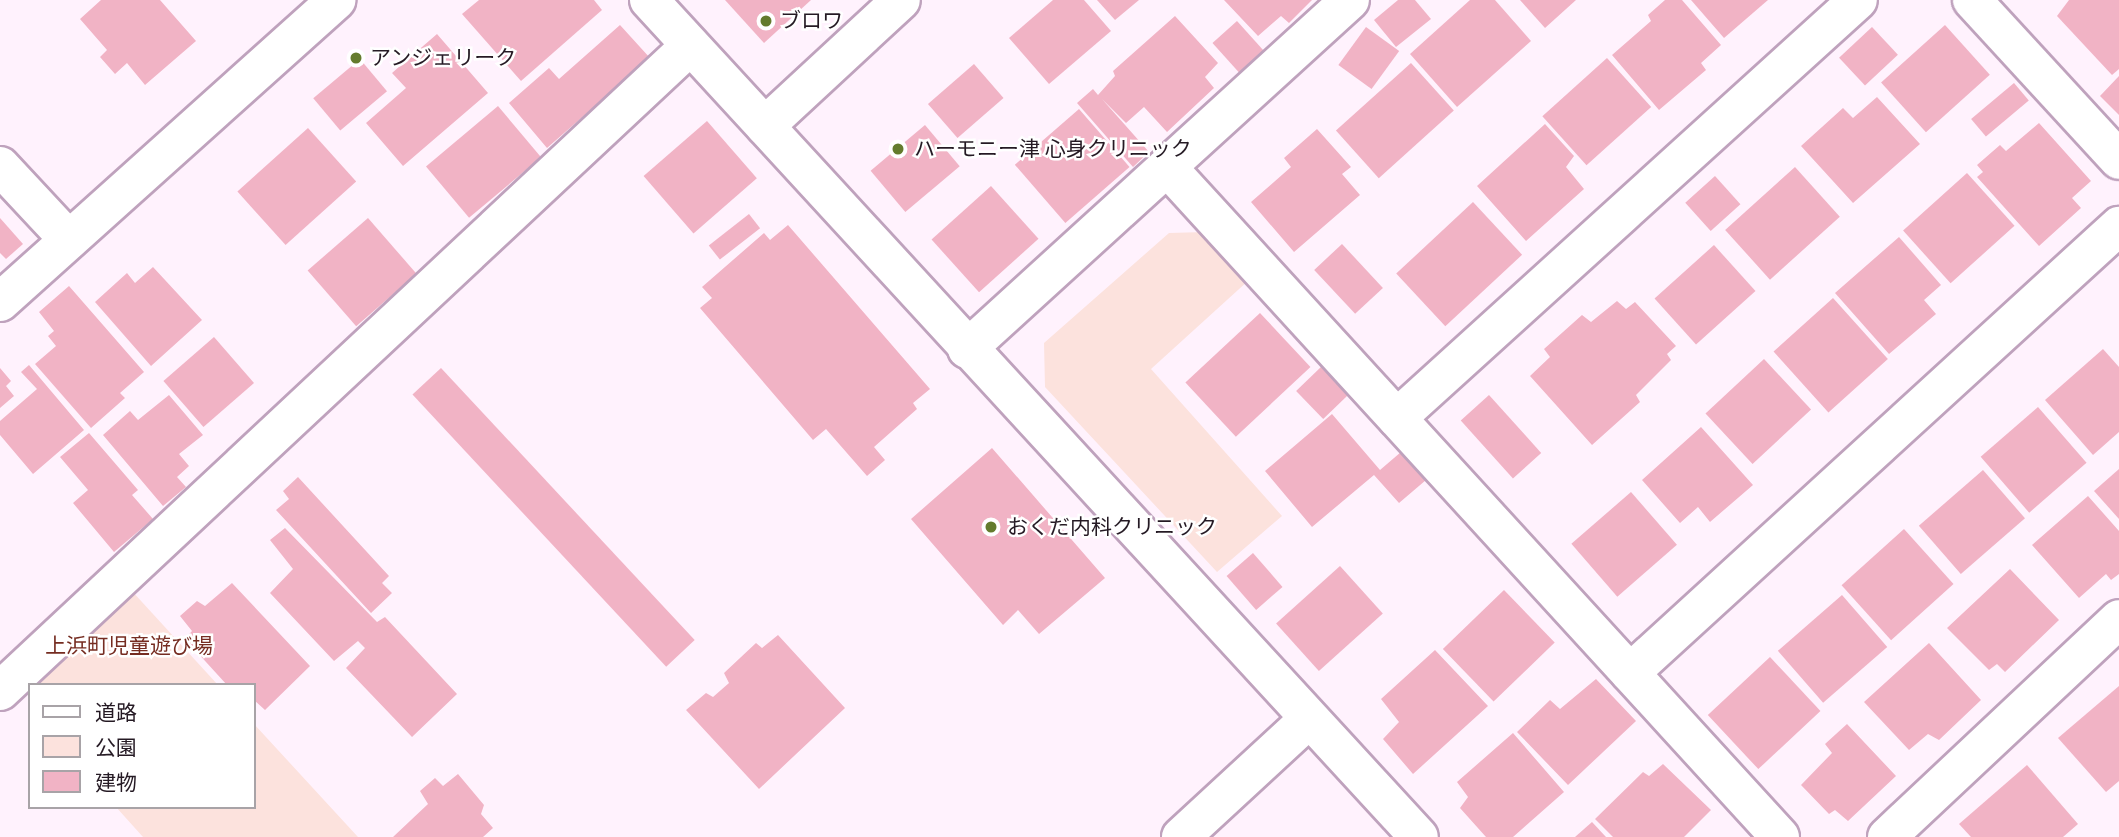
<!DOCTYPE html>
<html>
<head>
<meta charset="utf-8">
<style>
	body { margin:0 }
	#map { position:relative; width:2119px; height:837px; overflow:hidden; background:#fff2fd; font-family:"Archivo Narrow","Noto Sans JP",sans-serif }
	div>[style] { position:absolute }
	.green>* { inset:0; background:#fce2dd }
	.building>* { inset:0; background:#f1b3c5; transform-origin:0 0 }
	.roads { filter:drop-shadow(2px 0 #bfa2bd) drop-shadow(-2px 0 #bfa2bd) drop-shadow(0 2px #bfa2bd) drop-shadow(0 -2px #bfa2bd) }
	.street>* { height:38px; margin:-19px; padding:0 19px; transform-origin:19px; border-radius:19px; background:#fff }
	.dots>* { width:19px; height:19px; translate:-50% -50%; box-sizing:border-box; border:4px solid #fff; border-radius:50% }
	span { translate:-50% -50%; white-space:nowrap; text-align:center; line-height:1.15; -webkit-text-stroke:5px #fff; paint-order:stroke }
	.poi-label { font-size:21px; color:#251a24 }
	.left { translate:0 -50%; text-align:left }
	.park-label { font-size:21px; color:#752c21 }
	.legend { position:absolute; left:28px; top:683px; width:228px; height:126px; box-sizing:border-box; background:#fff; border:2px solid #a8a3a7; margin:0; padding:9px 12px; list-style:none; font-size:21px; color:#251a24 }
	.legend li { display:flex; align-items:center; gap:14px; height:35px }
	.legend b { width:35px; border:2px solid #a8a3a7 }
</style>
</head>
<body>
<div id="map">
	<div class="green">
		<i style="clip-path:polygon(1205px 232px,1249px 280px,1151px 369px,1282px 516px,1217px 572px,1045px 387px,1044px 343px,1169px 233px)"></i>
		<i style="clip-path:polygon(131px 590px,218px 685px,34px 685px)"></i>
		<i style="clip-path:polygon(254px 724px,358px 837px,143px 837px,116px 807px,254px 807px)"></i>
	</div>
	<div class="building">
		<i style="clip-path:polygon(101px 0,160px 0,196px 41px,145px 85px,127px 63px,115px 74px,100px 57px,107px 50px,80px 19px)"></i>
		<i style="clip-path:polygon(479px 0,594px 0,602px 10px,521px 81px,462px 14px)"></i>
		<i style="clip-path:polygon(725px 0,811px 0,764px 43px)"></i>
		<i style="clip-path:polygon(1053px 0,1084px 0,1111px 31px,1049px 84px,1009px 38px)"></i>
		<i style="clip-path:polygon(1097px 0,1139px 0,1115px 20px)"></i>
		<i style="clip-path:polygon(1224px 0,1312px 0,1289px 23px,1281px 16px,1258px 36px)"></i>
		<i style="clip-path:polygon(1398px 0,1415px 0,1431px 19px,1396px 47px,1374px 20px)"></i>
		<i style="clip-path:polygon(1470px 0,1495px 0,1531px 41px,1457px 107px,1410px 54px)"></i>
		<i style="clip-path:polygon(1520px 0,1576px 0,1545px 28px)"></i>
		<i style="clip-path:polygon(1665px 0,1682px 0,1721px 45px,1701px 63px,1706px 70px,1659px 110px,1612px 55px,1651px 21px,1648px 15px)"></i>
		<i style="clip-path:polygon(1691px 0,1768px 0,1724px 38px)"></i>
		<i style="clip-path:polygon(2069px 0,2119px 0,2119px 69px,2112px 75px,2057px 16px)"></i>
		<i style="clip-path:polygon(1175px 16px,1218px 63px,1205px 77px,1214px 88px,1167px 132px,1144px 107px,1126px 123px,1102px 99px,1149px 152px,1133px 167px,1077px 103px,1093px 89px,1098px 95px,1115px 76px,1113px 71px)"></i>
		<i style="left:1237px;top:21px;width:40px;height:33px;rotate:48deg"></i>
		<i style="clip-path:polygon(620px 25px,650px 58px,547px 148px,509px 103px,549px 68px,559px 79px)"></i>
		<i style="left:1945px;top:25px;width:67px;height:86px;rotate:48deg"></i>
		<i style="left:1366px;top:27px;width:41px;height:47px;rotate:36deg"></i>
		<i style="left:1872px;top:27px;width:38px;height:45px;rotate:47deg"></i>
		<i style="clip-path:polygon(437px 34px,488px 93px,403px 166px,366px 123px,406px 88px,392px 73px)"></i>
		<i style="left:1607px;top:58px;width:66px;height:87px;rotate:48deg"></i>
		<i style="left:360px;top:59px;width:42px;height:61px;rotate:50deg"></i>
		<i style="left:1411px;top:63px;width:64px;height:101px;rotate:48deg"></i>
		<i style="left:974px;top:64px;width:45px;height:61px;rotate:49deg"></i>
		<i style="clip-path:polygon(2119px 76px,2119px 115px,2100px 96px)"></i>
		<i style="left:2014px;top:83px;width:23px;height:56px;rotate:50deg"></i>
		<i style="clip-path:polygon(1877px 97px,1920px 144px,1853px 203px,1801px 146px,1843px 108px,1853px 118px)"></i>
		<i style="left:498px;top:106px;width:67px;height:94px;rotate:50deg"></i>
		<i style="left:1079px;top:109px;width:77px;height:85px;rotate:49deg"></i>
		<i style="left:707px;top:121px;width:76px;height:84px;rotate:49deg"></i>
		<i style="clip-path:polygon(2039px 123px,2091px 181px,2072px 198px,2081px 208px,2039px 246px,1977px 177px,1983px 172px,1977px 165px,2000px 145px,2006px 151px)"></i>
		<i style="clip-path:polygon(1545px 124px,1574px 156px,1566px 167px,1584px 189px,1526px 241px,1477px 186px)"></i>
		<i style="left:925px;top:125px;width:54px;height:71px;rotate:50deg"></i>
		<i style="left:308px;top:128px;width:72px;height:95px;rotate:48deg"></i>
		<i style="clip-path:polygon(1317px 129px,1351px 167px,1342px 174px,1360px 195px,1294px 252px,1251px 202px,1291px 167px,1284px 158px)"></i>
		<i style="left:1795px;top:167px;width:67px;height:94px;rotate:48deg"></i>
		<i style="left:1967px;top:173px;width:71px;height:86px;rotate:48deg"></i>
		<i style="left:1715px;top:176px;width:38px;height:40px;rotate:48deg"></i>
		<i style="left:991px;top:186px;width:71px;height:80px;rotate:48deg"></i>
		<i style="left:1473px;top:202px;width:72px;height:105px;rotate:47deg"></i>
		<i style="left:749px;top:214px;width:18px;height:51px;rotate:52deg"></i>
		<i style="clip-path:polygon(0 218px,23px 244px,6px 259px,0 253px)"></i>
		<i style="left:368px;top:218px;width:74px;height:80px;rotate:49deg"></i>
		<i style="clip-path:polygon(788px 225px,930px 389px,913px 403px,917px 409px,874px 447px,885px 460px,867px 476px,826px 429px,813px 440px,700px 308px,712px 298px,702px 287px,764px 233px,770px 240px)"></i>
		<i style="clip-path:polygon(1899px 237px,1941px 285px,1924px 300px,1936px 314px,1889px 354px,1835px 293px)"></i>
		<i style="left:1342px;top:244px;width:60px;height:38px;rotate:47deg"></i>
		<i style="left:1714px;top:245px;width:62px;height:80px;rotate:48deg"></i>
		<i style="clip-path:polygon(153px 267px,202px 320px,151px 366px,95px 302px,127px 273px,135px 283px)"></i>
		<i style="clip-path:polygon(69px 286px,144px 372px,120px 393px,125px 398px,91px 428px,35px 364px,56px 346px,48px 336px,54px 331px,39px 312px)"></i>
		<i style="left:1833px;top:298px;width:82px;height:80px;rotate:48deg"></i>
		<i style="clip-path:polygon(1617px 301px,1626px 309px,1635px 302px,1676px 346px,1667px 354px,1671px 360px,1636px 395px,1640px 402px,1592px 445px,1530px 376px,1550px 357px,1544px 349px,1582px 315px,1591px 322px)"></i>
		<i style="left:1260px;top:313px;width:74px;height:102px;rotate:47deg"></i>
		<i style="left:214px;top:337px;width:61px;height:67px;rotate:49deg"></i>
		<i style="clip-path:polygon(2103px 349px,2119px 367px,2119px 432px,2093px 455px,2045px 400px)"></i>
		<i style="left:1764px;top:359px;width:69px;height:80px;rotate:47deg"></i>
		<i style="clip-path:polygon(29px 365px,84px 430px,33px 474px,0 435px,0 421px,37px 389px,21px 372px)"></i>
		<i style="left:1322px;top:366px;width:39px;height:36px;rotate:46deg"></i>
		<i style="clip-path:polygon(0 368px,11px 381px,6px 386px,14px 396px,0 408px)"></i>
		<i style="left:441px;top:368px;width:372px;height:39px;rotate:47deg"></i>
		<i style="clip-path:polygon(169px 395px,203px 435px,179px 454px,189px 466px,177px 477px,186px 487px,163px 506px,103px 435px,130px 411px,138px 420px)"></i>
		<i style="left:1489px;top:395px;width:78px;height:38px;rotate:48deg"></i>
		<i style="left:2038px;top:407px;width:74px;height:76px;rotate:49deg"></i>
		<i style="clip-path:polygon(1332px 414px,1380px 470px,1401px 452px,1426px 480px,1399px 503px,1374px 475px,1312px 527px,1265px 471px)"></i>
		<i style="clip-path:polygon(1701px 427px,1753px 485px,1710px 522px,1698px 507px,1680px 523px,1642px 480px)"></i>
		<i style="clip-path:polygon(89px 433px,138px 490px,132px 495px,153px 519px,114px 552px,73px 503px,88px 490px,60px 457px)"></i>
		<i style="clip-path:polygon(992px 448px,1105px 578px,1039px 634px,1018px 610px,1003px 625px,911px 519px)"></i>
		<i style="clip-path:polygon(2119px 469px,2119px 519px,2094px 491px)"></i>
		<i style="left:1983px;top:470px;width:64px;height:85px;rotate:49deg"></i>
		<i style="clip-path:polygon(298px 477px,389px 576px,382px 583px,392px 593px,371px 613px,276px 510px,289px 499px,283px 491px)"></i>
		<i style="left:1631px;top:492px;width:70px;height:79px;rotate:49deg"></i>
		<i style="clip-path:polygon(2088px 496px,2119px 531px,2119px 574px,2111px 580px,2106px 574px,2079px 598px,2032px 545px)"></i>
		<i style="clip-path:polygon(285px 528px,377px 622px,385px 617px,457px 694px,412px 737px,346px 668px,365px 648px,358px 641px,334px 661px,270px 593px,293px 569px,270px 540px)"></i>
		<i style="left:1904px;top:529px;width:74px;height:84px;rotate:48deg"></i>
		<i style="left:1253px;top:553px;width:45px;height:35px;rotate:49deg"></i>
		<i style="left:1340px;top:566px;width:64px;height:86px;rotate:48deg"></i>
		<i style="clip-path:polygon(2010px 569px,2059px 620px,2005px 672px,1997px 664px,1989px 670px,1947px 628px)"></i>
		<i style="clip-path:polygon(232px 583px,310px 666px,265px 710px,254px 700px,254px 685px,227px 685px,185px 639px,192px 631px,180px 616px,197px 601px,205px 606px)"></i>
		<i style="left:1504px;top:590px;width:73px;height:85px;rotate:46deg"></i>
		<i style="left:1842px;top:595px;width:69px;height:85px;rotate:49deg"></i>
		<i style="clip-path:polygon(778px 635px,845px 708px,759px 789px,686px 710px,706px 693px,713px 697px,729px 683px,724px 673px,756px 643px,762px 648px)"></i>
		<i style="clip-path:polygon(1929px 643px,1981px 700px,1939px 740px,1928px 734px,1909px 750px,1864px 702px)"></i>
		<i style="clip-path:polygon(1435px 650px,1488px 706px,1413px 774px,1383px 739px,1399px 722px,1381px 699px)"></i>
		<i style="left:1770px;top:657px;width:74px;height:85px;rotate:47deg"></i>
		<i style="clip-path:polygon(1596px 679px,1636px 721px,1568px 785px,1517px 732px,1550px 700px,1560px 709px)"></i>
		<i style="clip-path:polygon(2119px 686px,2119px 781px,2106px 792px,2058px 738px)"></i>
		<i style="clip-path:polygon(1847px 724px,1896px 776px,1848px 821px,1835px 810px,1829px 814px,1801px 785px,1832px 753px,1825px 744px)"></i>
		<i style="clip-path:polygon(1513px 733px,1564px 792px,1513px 837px,1486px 837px,1460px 808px,1468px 797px,1457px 782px)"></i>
		<i style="clip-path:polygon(1663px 764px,1711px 810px,1684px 837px,1613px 837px,1595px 819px,1643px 772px,1649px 776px)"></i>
		<i style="clip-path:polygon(2027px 765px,2078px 824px,2063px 837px,1971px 837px,1959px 824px)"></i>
		<i style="clip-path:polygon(458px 774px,484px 805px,481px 814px,493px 828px,483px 837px,393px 837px,428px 804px,420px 791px,435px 778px,443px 786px)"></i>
		<i style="clip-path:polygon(1592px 822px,1606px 837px,1575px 837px)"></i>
	</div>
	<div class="roads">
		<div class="street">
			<i style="left:649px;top:0;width:1137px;rotate:47.39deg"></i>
			<i style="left:1972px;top:0;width:217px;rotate:47.4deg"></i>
			<i style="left:765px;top:126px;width:185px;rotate:-42.8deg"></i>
			<i style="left:0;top:166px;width:101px;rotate:47deg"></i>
			<i style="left:1167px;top:167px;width:908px;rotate:47.54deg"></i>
			<i style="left:0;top:302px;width:452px;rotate:-41.9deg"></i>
			<i style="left:967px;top:349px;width:518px;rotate:-42.34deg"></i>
			<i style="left:1397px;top:418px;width:622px;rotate:-42.2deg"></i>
			<i style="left:1630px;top:673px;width:663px;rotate:-42.43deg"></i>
			<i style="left:0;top:691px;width:945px;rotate:-43.07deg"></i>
			<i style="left:1181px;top:837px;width:174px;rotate:-42.7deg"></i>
			<i style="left:1887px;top:837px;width:318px;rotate:-43.2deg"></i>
		</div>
	</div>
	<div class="dots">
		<i style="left:766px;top:21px;background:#647b2d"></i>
		<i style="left:356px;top:58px;background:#647b2d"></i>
		<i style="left:898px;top:149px;background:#647b2d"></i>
		<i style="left:991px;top:527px;background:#647b2d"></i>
	</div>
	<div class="poi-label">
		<span class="left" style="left:780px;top:21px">ブロワ</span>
		<span class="left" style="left:370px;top:58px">アンジェリーク</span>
		<span class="left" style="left:914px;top:149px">ハーモニー津 心身クリニック</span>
		<span class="left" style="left:1007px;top:527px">おくだ内科クリニック</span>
	</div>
	<div class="park-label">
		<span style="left:129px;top:646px">上浜町児童遊び場</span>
	</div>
	<ul class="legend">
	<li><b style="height:9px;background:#fff"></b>道路</li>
	<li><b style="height:19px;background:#fce2dd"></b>公園</li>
	<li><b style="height:19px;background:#f1b3c5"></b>建物</li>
	</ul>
</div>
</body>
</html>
